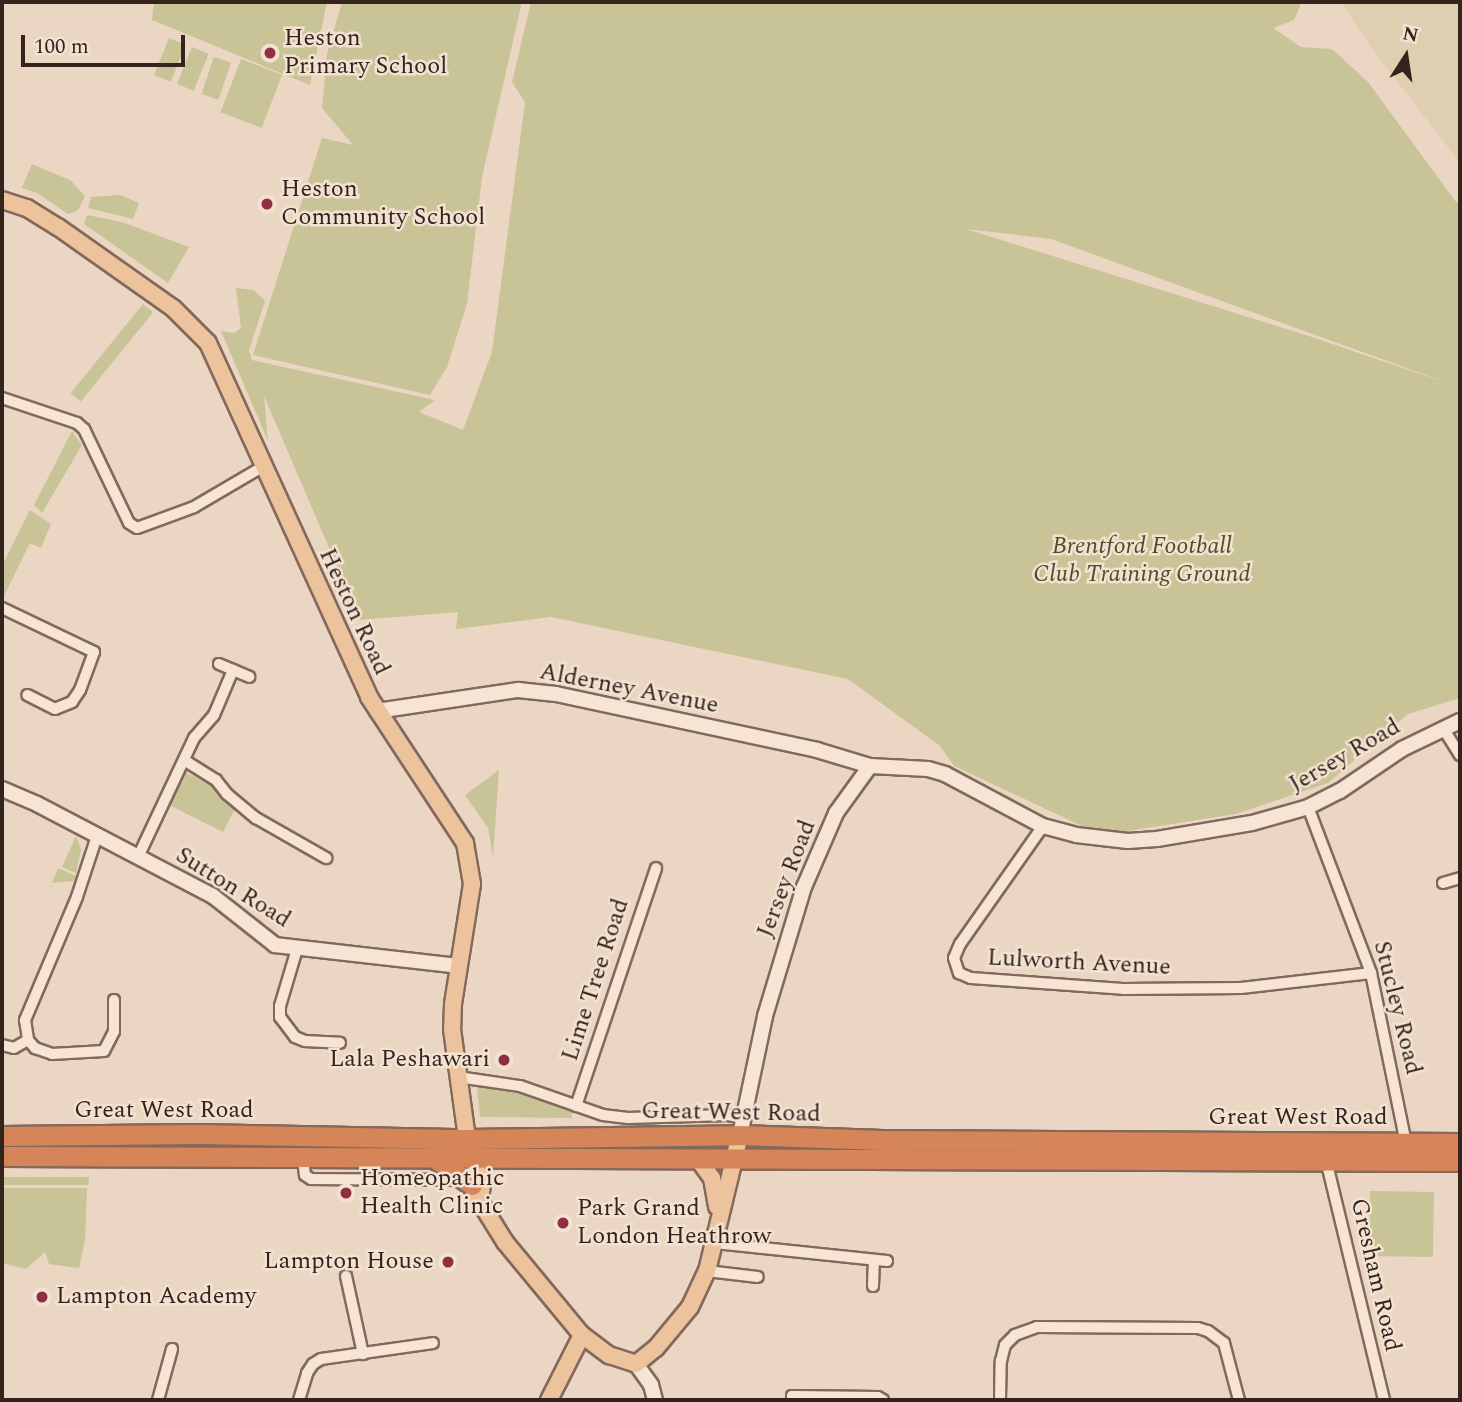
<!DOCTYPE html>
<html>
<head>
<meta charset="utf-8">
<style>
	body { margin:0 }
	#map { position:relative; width:1462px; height:1402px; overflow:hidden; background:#ead6c2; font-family:Spectral,serif }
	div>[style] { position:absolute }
	.farmland>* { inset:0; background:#e0ceb0 }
	.green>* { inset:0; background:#c8c497; transform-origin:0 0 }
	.roads { filter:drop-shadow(2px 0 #83685b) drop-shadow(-2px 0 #83685b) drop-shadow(0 2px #83685b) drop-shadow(0 -2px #83685b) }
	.street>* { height:10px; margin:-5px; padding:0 5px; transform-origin:5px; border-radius:5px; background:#f6e5d4 }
	.secondary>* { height:14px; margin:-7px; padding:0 7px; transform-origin:7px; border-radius:7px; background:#f6e5d4 }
	.primary>* { height:16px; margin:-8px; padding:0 8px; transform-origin:8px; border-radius:8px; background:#ecc39c }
	.highway>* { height:19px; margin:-9.5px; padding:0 9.5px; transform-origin:9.5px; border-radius:9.5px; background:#d58558 }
	.dots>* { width:19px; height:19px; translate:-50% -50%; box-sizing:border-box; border:4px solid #f3e2d1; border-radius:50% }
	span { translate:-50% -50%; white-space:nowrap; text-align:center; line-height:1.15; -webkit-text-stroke:5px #f3e2d1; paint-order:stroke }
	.poi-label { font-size:24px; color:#34241e }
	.left { translate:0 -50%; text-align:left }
	.right { translate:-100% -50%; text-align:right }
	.park-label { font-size:24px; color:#4d4f26; font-style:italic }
	.street-label { font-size:24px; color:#34241e }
	.frame { position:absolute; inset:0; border:4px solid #34241e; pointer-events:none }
	.north { position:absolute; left:1371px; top:21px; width:70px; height:70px; -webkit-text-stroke:5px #f3e2d1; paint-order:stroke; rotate:12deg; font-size:19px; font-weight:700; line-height:28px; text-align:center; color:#34241e }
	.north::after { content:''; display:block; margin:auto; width:24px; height:32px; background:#34241e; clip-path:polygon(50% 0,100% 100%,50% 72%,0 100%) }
	.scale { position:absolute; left:21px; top:35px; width:164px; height:32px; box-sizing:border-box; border:4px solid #34241e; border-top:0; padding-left:9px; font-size:21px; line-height:24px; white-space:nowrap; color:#34241e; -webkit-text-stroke:5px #f3e2d1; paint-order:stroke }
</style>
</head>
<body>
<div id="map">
	<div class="farmland">
		<i style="clip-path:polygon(1341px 2px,1460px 2px,1460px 163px,1373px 50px)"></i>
	</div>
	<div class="green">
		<i style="clip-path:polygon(154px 2px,327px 2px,310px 85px,152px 20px)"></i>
		<i style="clip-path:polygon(342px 2px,522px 2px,482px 177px,467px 304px,447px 367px,430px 395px,253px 355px,322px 138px,353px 145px,322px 108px,327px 54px)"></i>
		<i style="clip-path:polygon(evenodd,531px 2px,1302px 2px,1294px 20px,1273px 28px,1301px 47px,1332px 49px,1368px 82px,1456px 202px,1460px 202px,1460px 698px,1408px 714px,1328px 783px,1236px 814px,1101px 835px,954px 766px,940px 746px,848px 679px,551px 617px,456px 629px,458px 612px,360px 620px,264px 396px,268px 441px,221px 331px,234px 333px,241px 328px,236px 288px,254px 290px,265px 301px,249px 350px,252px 360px,435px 400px,419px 412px,463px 430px,492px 352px,525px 102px,512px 82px,531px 2px,966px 229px,1051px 239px,1456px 386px,1309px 336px,966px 229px)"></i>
		<i style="left:169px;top:38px;width:18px;height:40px;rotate:22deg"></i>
		<i style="left:192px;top:47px;width:18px;height:40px;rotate:22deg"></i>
		<i style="left:214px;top:57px;width:18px;height:39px;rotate:19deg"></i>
		<i style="left:241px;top:59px;width:44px;height:57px;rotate:21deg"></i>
		<i style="clip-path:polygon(32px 164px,70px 180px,85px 196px,78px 210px,68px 214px,37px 193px,22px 188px)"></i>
		<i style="clip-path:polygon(120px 195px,139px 203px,133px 219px,88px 208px,91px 197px)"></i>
		<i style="clip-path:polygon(87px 215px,122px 222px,189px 247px,168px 283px,84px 224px)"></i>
		<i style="left:143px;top:304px;width:13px;height:115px;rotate:39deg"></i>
		<i style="clip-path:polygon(72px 431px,82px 445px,42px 513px,34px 505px)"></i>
		<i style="clip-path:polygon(30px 510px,51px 524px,41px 548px,30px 543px,2px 600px,2px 566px)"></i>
		<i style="clip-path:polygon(499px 770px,493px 857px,488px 828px,465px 795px)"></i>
		<i style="clip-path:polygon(185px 772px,210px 785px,235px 809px,223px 832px,169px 805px)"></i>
		<i style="clip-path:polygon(76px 836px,81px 849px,76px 873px,62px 867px)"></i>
		<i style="clip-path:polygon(58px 868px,76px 876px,74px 881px,52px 883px)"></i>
		<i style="clip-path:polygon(477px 1087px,537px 1096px,571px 1112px,572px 1118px,480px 1117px)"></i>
		<i style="left:89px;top:1177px;width:8px;height:87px;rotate:90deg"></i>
		<i style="clip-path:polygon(2px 1188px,87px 1188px,85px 1240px,79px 1268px,49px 1264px,45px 1252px,26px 1269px,2px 1263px)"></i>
		<i style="left:1370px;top:1191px;width:64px;height:65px;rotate:1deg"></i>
	</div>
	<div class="roads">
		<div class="street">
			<i style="left:2px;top:398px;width:79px;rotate:18.4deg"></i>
			<i style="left:77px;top:423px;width:9px;rotate:41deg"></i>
			<i style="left:84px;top:429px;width:104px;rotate:64.4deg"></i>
			<i style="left:129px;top:523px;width:9px;rotate:32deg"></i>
			<i style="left:137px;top:528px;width:61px;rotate:-20.2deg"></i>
			<i style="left:194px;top:507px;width:81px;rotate:-30.4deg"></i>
			<i style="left:2px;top:608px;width:102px;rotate:25.6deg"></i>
			<i style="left:94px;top:652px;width:40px;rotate:110.2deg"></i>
			<i style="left:80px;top:690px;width:14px;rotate:124deg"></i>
			<i style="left:72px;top:702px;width:18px;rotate:158deg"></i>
			<i style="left:55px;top:709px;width:31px;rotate:-153deg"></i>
			<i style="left:219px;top:664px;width:33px;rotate:23deg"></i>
			<i style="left:1443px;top:728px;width:32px;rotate:58deg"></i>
			<i style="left:184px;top:760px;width:38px;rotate:32deg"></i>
			<i style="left:216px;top:780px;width:18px;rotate:52deg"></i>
			<i style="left:227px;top:794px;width:38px;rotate:40deg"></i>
			<i style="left:256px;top:818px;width:81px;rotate:29.7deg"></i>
			<i style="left:1308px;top:807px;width:178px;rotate:69.2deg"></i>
			<i style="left:1371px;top:973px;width:174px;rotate:78.4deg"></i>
			<i style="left:1043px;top:826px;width:144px;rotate:125.1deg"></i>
			<i style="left:960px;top:944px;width:15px;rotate:113deg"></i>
			<i style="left:954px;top:958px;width:16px;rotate:72deg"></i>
			<i style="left:959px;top:973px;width:13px;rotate:23deg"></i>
			<i style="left:971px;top:978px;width:152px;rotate:4.1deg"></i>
			<i style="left:1123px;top:989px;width:118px;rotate:-0.5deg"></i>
			<i style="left:1241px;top:988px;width:131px;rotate:-6.6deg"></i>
			<i style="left:97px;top:836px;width:64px;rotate:108.2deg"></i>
			<i style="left:77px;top:897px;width:134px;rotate:112.9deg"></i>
			<i style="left:25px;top:1020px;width:20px;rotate:81deg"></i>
			<i style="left:28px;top:1040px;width:11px;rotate:49deg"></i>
			<i style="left:35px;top:1048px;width:18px;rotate:19deg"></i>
			<i style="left:52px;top:1054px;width:52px;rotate:-3.3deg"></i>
			<i style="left:104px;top:1051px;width:22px;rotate:-63deg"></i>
			<i style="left:114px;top:1031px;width:31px;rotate:-90deg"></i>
			<i style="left:138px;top:857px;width:132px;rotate:-64.8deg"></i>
			<i style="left:194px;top:738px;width:30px;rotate:-49deg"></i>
			<i style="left:214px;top:715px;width:49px;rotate:-67.1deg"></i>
			<i style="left:1443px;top:883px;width:18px;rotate:-16deg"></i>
			<i style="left:297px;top:949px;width:59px;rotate:106.6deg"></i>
			<i style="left:280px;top:1006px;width:11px;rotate:90deg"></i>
			<i style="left:280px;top:1017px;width:25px;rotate:53deg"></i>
			<i style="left:295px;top:1037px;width:11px;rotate:22deg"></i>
			<i style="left:305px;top:1041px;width:35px;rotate:3deg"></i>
			<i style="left:2px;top:1045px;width:12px;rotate:14deg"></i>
			<i style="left:14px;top:1048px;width:16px;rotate:-30deg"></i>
			<i style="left:458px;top:1077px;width:63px;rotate:8.3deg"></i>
			<i style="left:520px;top:1086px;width:88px;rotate:19.3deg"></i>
			<i style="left:603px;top:1115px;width:25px;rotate:7deg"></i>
			<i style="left:628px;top:1118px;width:100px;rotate:-1.7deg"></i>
			<i style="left:728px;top:1115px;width:16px;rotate:11deg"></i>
			<i style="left:576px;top:1106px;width:251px;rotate:-71.4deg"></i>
			<i style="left:303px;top:1157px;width:18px;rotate:84deg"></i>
			<i style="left:305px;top:1175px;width:7px;rotate:34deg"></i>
			<i style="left:311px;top:1179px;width:150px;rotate:0.4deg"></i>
			<i style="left:1326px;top:1160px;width:247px;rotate:76.4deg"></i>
			<i style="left:715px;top:1243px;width:173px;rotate:6deg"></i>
			<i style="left:707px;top:1271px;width:51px;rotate:6.7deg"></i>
			<i style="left:346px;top:1276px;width:80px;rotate:77.7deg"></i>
			<i style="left:873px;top:1286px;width:26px;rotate:-88deg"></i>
			<i style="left:158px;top:1400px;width:53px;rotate:-74.6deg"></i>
			<i style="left:299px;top:1400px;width:28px;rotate:-73deg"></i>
			<i style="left:307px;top:1373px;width:11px;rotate:-56deg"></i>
			<i style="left:313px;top:1364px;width:9px;rotate:-32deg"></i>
			<i style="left:321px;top:1359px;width:113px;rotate:-8.1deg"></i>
			<i style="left:792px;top:1400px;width:4px;rotate:-90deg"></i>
			<i style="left:792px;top:1396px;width:86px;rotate:0.7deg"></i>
			<i style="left:878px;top:1397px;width:6px;rotate:31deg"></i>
			<i style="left:1000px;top:1400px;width:39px;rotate:-89deg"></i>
			<i style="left:1001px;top:1361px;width:16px;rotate:-76deg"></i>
			<i style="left:1005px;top:1345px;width:14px;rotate:-45deg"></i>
			<i style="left:1015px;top:1335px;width:23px;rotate:-20deg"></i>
			<i style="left:1037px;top:1327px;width:161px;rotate:0.4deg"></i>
			<i style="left:1198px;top:1328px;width:10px;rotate:17deg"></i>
			<i style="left:1208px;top:1331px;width:20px;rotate:37deg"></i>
			<i style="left:1224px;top:1343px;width:59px;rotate:75.3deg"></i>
		</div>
		<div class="secondary">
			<i style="left:377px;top:711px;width:143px;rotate:-8.5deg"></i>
			<i style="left:518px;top:690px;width:38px;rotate:6deg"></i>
			<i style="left:556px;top:694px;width:267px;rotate:12.1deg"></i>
			<i style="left:817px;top:750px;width:55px;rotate:16.8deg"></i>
			<i style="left:2px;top:789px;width:38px;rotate:23deg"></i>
			<i style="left:37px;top:804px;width:199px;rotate:27.6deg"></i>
			<i style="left:213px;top:896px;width:79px;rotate:38.3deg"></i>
			<i style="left:275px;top:945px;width:184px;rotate:6.5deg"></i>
			<i style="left:740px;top:1135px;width:122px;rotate:-78.1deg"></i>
			<i style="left:765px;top:1016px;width:135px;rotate:-73.2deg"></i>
			<i style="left:804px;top:887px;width:81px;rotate:-66.6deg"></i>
			<i style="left:836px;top:813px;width:58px;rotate:-54.1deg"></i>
			<i style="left:870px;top:766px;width:58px;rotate:3deg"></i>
			<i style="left:928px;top:769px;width:18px;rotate:16deg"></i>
			<i style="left:945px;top:774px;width:111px;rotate:28deg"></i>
			<i style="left:1043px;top:826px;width:34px;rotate:15deg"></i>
			<i style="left:1076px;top:835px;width:52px;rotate:6.6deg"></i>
			<i style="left:1128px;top:841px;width:29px;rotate:-4deg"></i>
			<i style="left:1157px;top:839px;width:96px;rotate:-9.6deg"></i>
			<i style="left:1252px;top:823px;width:58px;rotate:-15.9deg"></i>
			<i style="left:1308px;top:807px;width:36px;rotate:-27deg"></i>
			<i style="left:1340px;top:791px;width:75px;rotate:-34.1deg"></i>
			<i style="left:1402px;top:749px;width:64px;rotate:-25.8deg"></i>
			<i style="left:636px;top:1364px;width:26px;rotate:54deg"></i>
			<i style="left:651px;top:1385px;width:16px;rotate:75deg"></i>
		</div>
		<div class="primary">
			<i style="left:2px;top:200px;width:26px;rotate:18deg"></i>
			<i style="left:27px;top:208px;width:36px;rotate:32deg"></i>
			<i style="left:58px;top:227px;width:141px;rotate:35.2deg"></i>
			<i style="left:173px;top:308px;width:49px;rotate:45deg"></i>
			<i style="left:208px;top:343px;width:389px;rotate:65.5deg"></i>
			<i style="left:369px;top:697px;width:175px;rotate:56.7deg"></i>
			<i style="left:465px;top:843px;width:42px;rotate:80.3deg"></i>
			<i style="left:472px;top:884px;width:121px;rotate:99deg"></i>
			<i style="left:453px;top:1004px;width:25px;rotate:92deg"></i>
			<i style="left:452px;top:1029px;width:111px;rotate:82.2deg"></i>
			<i style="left:467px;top:1139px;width:47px;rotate:71.6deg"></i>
			<i style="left:482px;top:1184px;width:16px;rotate:97deg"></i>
			<i style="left:698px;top:1159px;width:24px;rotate:54deg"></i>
			<i style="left:712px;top:1178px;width:29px;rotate:80deg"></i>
			<i style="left:474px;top:1192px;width:59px;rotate:58.2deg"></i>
			<i style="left:505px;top:1242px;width:121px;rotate:50.4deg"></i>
			<i style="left:582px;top:1335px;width:34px;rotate:37deg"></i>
			<i style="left:609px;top:1355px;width:28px;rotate:18deg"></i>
			<i style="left:636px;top:1364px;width:26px;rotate:-39deg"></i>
			<i style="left:656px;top:1348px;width:53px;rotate:-50.3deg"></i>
			<i style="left:690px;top:1307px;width:40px;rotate:-65deg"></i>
			<i style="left:707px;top:1271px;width:140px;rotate:-76.4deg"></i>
			<i style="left:549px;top:1400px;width:73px;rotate:-63.1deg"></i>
		</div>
		<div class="highway">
			<i style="left:2px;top:1136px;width:197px;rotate:-0.6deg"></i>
			<i style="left:199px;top:1134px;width:268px;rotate:1.1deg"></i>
			<i style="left:467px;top:1139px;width:273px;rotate:-0.8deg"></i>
			<i style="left:740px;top:1135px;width:142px;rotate:2deg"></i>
			<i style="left:882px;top:1140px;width:578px;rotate:0.3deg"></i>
			<i style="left:2px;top:1156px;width:1458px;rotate:0.2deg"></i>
			<i style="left:433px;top:1157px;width:48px;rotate:35.7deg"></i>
		</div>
	</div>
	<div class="dots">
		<i style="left:270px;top:53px;background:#8e2f42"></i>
		<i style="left:267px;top:204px;background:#8e2f42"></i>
		<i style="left:504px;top:1060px;background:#8e2f42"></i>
		<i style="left:346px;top:1193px;background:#8e2f42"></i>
		<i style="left:563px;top:1223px;background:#8e2f42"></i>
		<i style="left:448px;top:1262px;background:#8e2f42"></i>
		<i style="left:42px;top:1297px;background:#8e2f42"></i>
	</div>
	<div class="poi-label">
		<span class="left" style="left:284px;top:53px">Heston<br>Primary School</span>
		<span class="left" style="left:281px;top:204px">Heston<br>Community School</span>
		<span class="right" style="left:490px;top:1060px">Lala Peshawari</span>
		<span class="left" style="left:360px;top:1193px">Homeopathic<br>Health Clinic</span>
		<span class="left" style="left:577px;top:1223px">Park Grand<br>London Heathrow</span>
		<span class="right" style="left:434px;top:1262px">Lampton House</span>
		<span class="left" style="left:56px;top:1297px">Lampton Academy</span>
	</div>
	<div class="park-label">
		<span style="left:1142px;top:561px">Brentford Football<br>Club Training Ground</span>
	</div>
	<div class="street-label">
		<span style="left:354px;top:612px;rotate:65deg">Heston Road</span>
		<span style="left:629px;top:689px;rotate:11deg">Alderney Avenue</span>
		<span style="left:1345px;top:756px;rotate:-30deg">Jersey Road</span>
		<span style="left:787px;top:879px;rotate:-69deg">Jersey Road</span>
		<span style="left:233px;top:888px;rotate:32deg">Sutton Road</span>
		<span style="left:1079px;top:963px;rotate:3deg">Lulworth Avenue</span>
		<span style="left:596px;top:980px;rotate:-72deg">Lime Tree Road</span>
		<span style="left:1397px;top:1008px;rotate:76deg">Stucley Road</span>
		<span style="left:164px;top:1111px">Great West Road</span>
		<span style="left:731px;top:1113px;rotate:1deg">Great West Road</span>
		<span style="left:1298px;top:1118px">Great West Road</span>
		<span style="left:1375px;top:1275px;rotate:77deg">Gresham Road</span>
	</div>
	<div class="frame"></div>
	<div class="north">N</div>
	<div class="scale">100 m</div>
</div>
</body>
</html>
